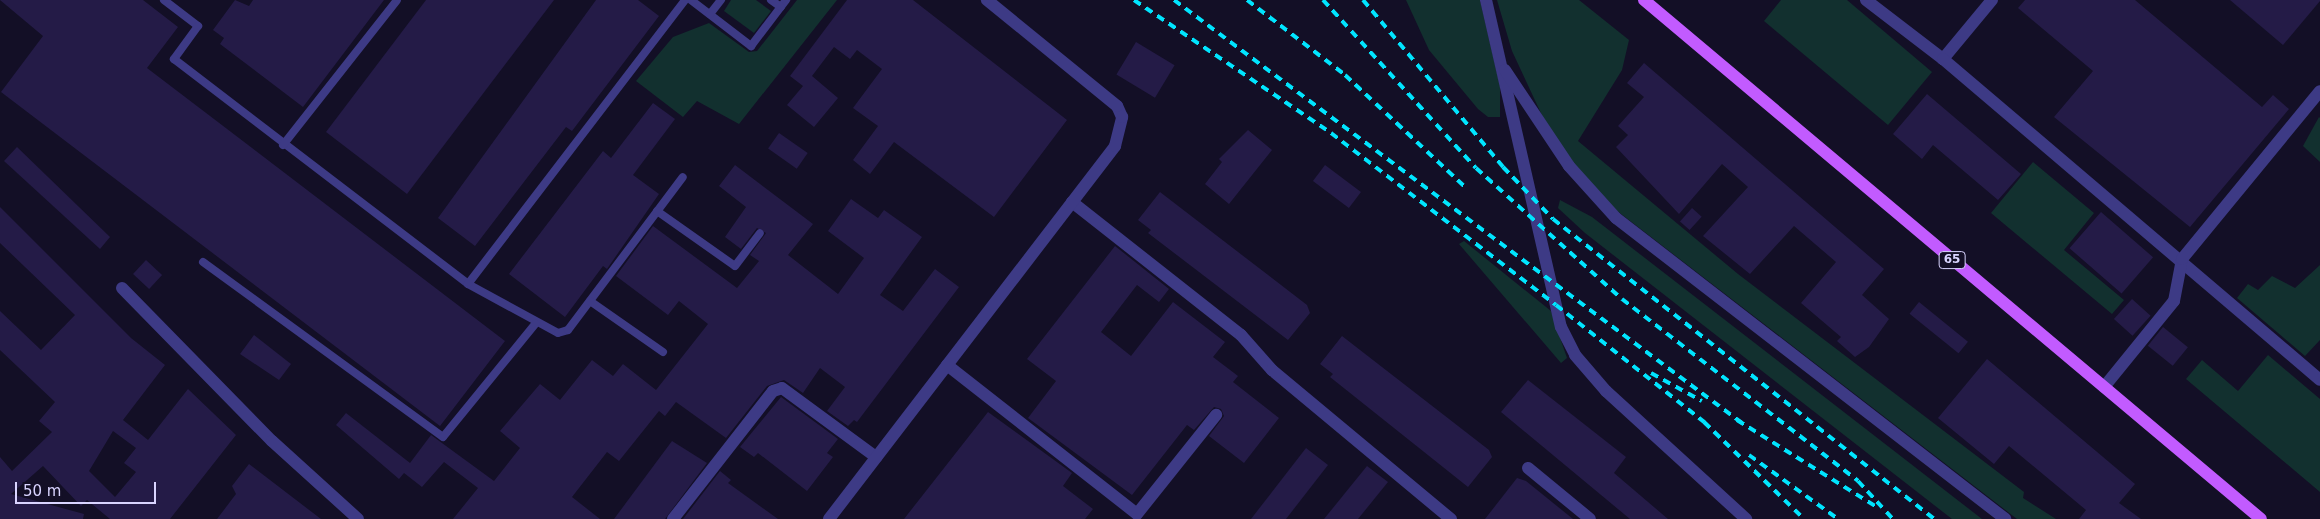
<!DOCTYPE html>
<html>
<head>
<meta charset="utf-8">
<style>
	body { margin:0 }
	#map { position:relative; width:2320px; height:519px; overflow:hidden; background:#130f26; font-family:"DejaVu Sans",sans-serif }
	div>[style] { position:absolute }
	.green>* { inset:0; background:#12302f }
	.building>* { inset:0; background:#241b47; transform-origin:0 0 }
	.service>* { height:8px; margin:-4px; padding:0 4px; transform-origin:4px; border-radius:4px; background:#3d3a85 }
	.minor>* { height:12px; margin:-6px; padding:0 6px; transform-origin:6px; border-radius:6px; background:#3d3a85 }
	.primary>* { height:12px; margin:-6px; padding:0 6px; transform-origin:6px; border-radius:6px; background:#c25bff }
	.rail>* { height:4px; margin-top:-2px; transform-origin:0; background:repeating-linear-gradient(90deg,#00e5ff 0 8px,transparent 0 14px) }
	span { translate:-50% -50%; white-space:nowrap; text-align:center; line-height:1.15; -webkit-text-stroke:4.5px #130f26; paint-order:stroke }
	.shield-label span { padding:1px 4px; background:#130f26; border:1px solid; border-radius:4px; -webkit-text-stroke-width:0 }
	.shield-label { font-size:12px; color:#d9d4ff; font-weight:700 }
	.scale { position:absolute; left:15px; top:482px; width:141px; height:22px; box-sizing:border-box; border:2px solid #d9d4ff; border-top:0; padding-left:6px; font-size:15px; line-height:18px; white-space:nowrap; color:#d9d4ff; -webkit-text-stroke:4px #130f26; paint-order:stroke }
</style>
</head>
<body>
<div id="map">
	<div class="green">
		<i style="clip-path:polygon(731px 0,756px 0,771px 11px,754px 33px,724px 11px)"></i>
		<i style="clip-path:polygon(797px 0,837px 0,739px 124px,697px 101px,683px 117px,636px 81px,673px 37px,709px 23px,749px 52px,757px 51px)"></i>
		<i style="clip-path:polygon(1406px 0,1480px 0,1500px 86px,1500px 117px,1488px 117px,1478px 109px,1429px 50px)"></i>
		<i style="clip-path:polygon(1497px 0,1579px 0,1629px 40px,1622px 70px,1578px 141px,1738px 274px,2024px 492px,2023px 498px,2056px 519px,2017px 519px,1616px 210px,1575px 165px,1546px 124px,1512px 51px)"></i>
		<i style="clip-path:polygon(1781px 0,1847px 0,1932px 72px,1888px 125px,1764px 21px)"></i>
		<i style="clip-path:polygon(2319px 117px,2320px 118px,2320px 162px,2303px 146px)"></i>
		<i style="clip-path:polygon(2033px 162px,2094px 213px,2064px 250px,2124px 300px,2112px 314px,1991px 213px)"></i>
		<i style="clip-path:polygon(1560px 200px,1592px 217px,1982px 519px,1952px 519px,1585px 233px,1558px 208px)"></i>
		<i style="clip-path:polygon(1464px 241px,1551px 311px,1567px 358px,1561px 363px,1459px 244px)"></i>
		<i style="clip-path:polygon(2320px 265px,2320px 340px,2305px 356px,2237px 298px,2248px 284px,2258px 290px,2272px 276px,2295px 288px)"></i>
		<i style="clip-path:polygon(2268px 355px,2320px 399px,2320px 492px,2186px 379px,2202px 360px,2238px 391px)"></i>
	</div>
	<div class="building">
		<i style="clip-path:polygon(0 0,143px 0,178px 27px,147px 68px,505px 341px,440px 426px,1px 92px,43px 36px)"></i>
		<i style="clip-path:polygon(235px 0,249px 6px,253px 0,384px 0,303px 107px,220px 44px,224px 38px,213px 30px)"></i>
		<i style="clip-path:polygon(426px 0,554px 0,407px 194px,326px 132px)"></i>
		<i style="clip-path:polygon(596px 0,638px 0,659px 16px,572px 131px,566px 127px,475px 246px,438px 218px)"></i>
		<i style="clip-path:polygon(847px 0,913px 0,1067px 120px,994px 217px,894px 142px,870px 174px,853px 160px,878px 126px,853px 108px,882px 69px,857px 50px,850px 59px,834px 47px,812px 76px,838px 98px,814px 127px,787px 105px,803px 86px,790px 76px)"></i>
		<i style="clip-path:polygon(2025px 0,2135px 0,2262px 107px,2273px 95px,2289px 109px,2190px 227px,2054px 117px,2093px 71px,2018px 8px)"></i>
		<i style="clip-path:polygon(2230px 0,2320px 0,2320px 1px,2283px 45px)"></i>
		<i style="left:1136px;top:42px;width:45px;height:38px;rotate:31deg"></i>
		<i style="clip-path:polygon(1644px 63px,1884px 269px,1862px 295px,1889px 319px,1869px 347px,1855px 357px,1837px 341px,1841px 337px,1801px 303px,1836px 262px,1794px 226px,1750px 274px,1703px 236px,1748px 187px,1722px 164px,1679px 214px,1616px 147px,1628px 135px,1618px 126px,1644px 97px,1627px 83px)"></i>
		<i style="clip-path:polygon(1927px 94px,2021px 174px,1998px 200px,1933px 145px,1922px 159px,1893px 134px)"></i>
		<i style="clip-path:polygon(653px 103px,675px 119px,633px 175px,659px 194px,607px 269px,603px 266px,565px 317px,509px 274px,603px 151px,611px 158px)"></i>
		<i style="clip-path:polygon(1248px 130px,1272px 150px,1229px 204px,1205px 184px,1222px 162px,1219px 159px)"></i>
		<i style="left:779px;top:133px;width:35px;height:19px;rotate:35deg"></i>
		<i style="clip-path:polygon(17px 147px,110px 237px,100px 249px,4px 161px)"></i>
		<i style="clip-path:polygon(735px 165px,813px 224px,788px 255px,838px 294px,864px 258px,828px 231px,851px 199px,878px 218px,884px 210px,922px 237px,880px 295px,903px 311px,935px 269px,959px 287px,857px 422px,854px 420px,848px 426px,827px 411px,845px 387px,820px 368px,803px 393px,784px 380px,767px 386px,726px 438px,676px 402px,665px 416px,659px 411px,619px 461px,607px 452px,572px 497px,600px 519px,453px 519px,478px 488px,444px 462px,422px 487px,404px 473px,399px 479px,336px 425px,346px 413px,410px 463px,431px 435px,494px 481px,520px 448px,500px 431px,540px 384px,560px 400px,592px 360px,613px 376px,623px 364px,656px 390px,708px 324px,679px 301px,668px 315px,616px 276px,653px 226px,737px 288px,759px 261px,750px 255px,766px 233px,757px 228px,741px 249px,725px 237px,746px 207px,719px 186px)"></i>
		<i style="left:1325px;top:165px;width:45px;height:20px;rotate:37deg"></i>
		<i style="clip-path:polygon(1160px 192px,1307px 305px,1310px 313px,1288px 340px,1148px 233px,1151px 230px,1138px 220px)"></i>
		<i style="clip-path:polygon(evenodd,0 207px,131px 338px,165px 365px,123px 420px,148px 440px,188px 389px,236px 435px,170px 519px,110px 519px,87px 500px,81px 506px,43px 466px,11px 494px,84px 514px,83px 519px,0 519px,0 457px,12px 471px,52px 432px,39px 421px,55px 402px,0 350px,0 311px,41px 350px,75px 315px,0 243px,0 207px,113px 431px,136px 448px,124px 463px,136px 472px,115px 497px,89px 471px,113px 431px)"></i>
		<i style="left:1692px;top:208px;width:13px;height:18px;rotate:42deg"></i>
		<i style="left:2101px;top:212px;width:69px;height:48px;rotate:41deg"></i>
		<i style="clip-path:polygon(1115px 246px,1169px 289px,1159px 302px,1137px 285px,1101px 332px,1131px 356px,1173px 302px,1225px 342px,1213px 357px,1238px 376px,1233px 382px,1279px 418px,1244px 463px,1209px 436px,1224px 416px,1221px 409px,1214px 407px,1194px 430px,1187px 425px,1132px 495px,1028px 418px,1056px 381px,1027px 359px)"></i>
		<i style="left:146px;top:260px;width:22px;height:19px;rotate:43deg"></i>
		<i style="left:2132px;top:299px;width:25px;height:27px;rotate:42deg"></i>
		<i style="left:1919px;top:302px;width:63px;height:15px;rotate:39deg"></i>
		<i style="left:2163px;top:327px;width:32px;height:24px;rotate:39deg"></i>
		<i style="clip-path:polygon(254px 335px,291px 364px,279px 380px,240px 354px)"></i>
		<i style="clip-path:polygon(1342px 336px,1489px 450px,1492px 457px,1468px 487px,1330px 377px,1333px 374px,1320px 364px)"></i>
		<i style="clip-path:polygon(1987px 359px,2135px 484px,2119px 503px,2141px 519px,2079px 519px,2086px 510px,2009px 446px,1994px 464px,1938px 418px)"></i>
		<i style="clip-path:polygon(1528px 380px,1626px 457px,1614px 473px,1668px 519px,1630px 519px,1501px 412px)"></i>
		<i style="clip-path:polygon(781px 397px,838px 439px,827px 453px,833px 457px,807px 491px,758px 453px,754px 457px,740px 447px)"></i>
		<i style="clip-path:polygon(988px 412px,1072px 473px,1063px 486px,1093px 509px,1085px 519px,904px 519px)"></i>
		<i style="clip-path:polygon(672px 441px,707px 463px,665px 519px,614px 519px)"></i>
		<i style="clip-path:polygon(1306px 448px,1328px 465px,1286px 519px,1251px 519px)"></i>
		<i style="clip-path:polygon(249px 464px,321px 519px,217px 519px,236px 494px,232px 486px)"></i>
		<i style="clip-path:polygon(1367px 466px,1388px 482px,1358px 519px,1324px 519px)"></i>
		<i style="clip-path:polygon(720px 471px,731px 480px,728px 483px,778px 519px,683px 519px)"></i>
		<i style="clip-path:polygon(1517px 478px,1526px 481px,1573px 519px,1485px 519px)"></i>
	</div>
	<div class="service">
		<i style="left:164px;top:0;width:43px;rotate:37.4deg"></i>
		<i style="left:198px;top:26px;width:41px;rotate:126deg"></i>
		<i style="left:174px;top:59px;width:370px;rotate:37.4deg"></i>
		<i style="left:468px;top:284px;width:102px;rotate:28.6deg"></i>
		<i style="left:558px;top:333px;width:10px;rotate:-17deg"></i>
		<i style="left:568px;top:330px;width:191px;rotate:-53.1deg"></i>
		<i style="left:691px;top:0;width:76px;rotate:37.5deg"></i>
		<i style="left:751px;top:46px;width:58px;rotate:-52.7deg"></i>
		<i style="left:771px;top:0;width:12px;rotate:35deg"></i>
		<i style="left:710px;top:14px;width:18px;rotate:-52deg"></i>
		<i style="left:283px;top:145px;width:184px;rotate:-51.8deg"></i>
		<i style="left:657px;top:211px;width:95px;rotate:35.2deg"></i>
		<i style="left:735px;top:266px;width:41px;rotate:-52.9deg"></i>
		<i style="left:203px;top:262px;width:297px;rotate:36.1deg"></i>
		<i style="left:443px;top:437px;width:146px;rotate:-50.8deg"></i>
		<i style="left:468px;top:284px;width:357px;rotate:-52.6deg"></i>
		<i style="left:590px;top:301px;width:89px;rotate:34.9deg"></i>
	</div>
	<div class="minor">
		<i style="left:1486px;top:0;width:335px;rotate:77.1deg"></i>
		<i style="left:1561px;top:327px;width:31px;rotate:63deg"></i>
		<i style="left:1575px;top:355px;width:48px;rotate:49.3deg"></i>
		<i style="left:1606px;top:391px;width:190px;rotate:42.4deg"></i>
		<i style="left:1866px;top:0;width:97px;rotate:37.5deg"></i>
		<i style="left:1992px;top:0;width:77px;rotate:129.7deg"></i>
		<i style="left:1943px;top:59px;width:495px;rotate:40.4deg"></i>
		<i style="left:1505px;top:70px;width:115px;rotate:56.3deg"></i>
		<i style="left:1569px;top:166px;width:70px;rotate:47.9deg"></i>
		<i style="left:1616px;top:218px;width:492px;rotate:37.7deg"></i>
		<i style="left:1072px;top:202px;width:215px;rotate:38.2deg"></i>
		<i style="left:1241px;top:335px;width:47px;rotate:48.5deg"></i>
		<i style="left:1272px;top:370px;width:233px;rotate:39.8deg"></i>
		<i style="left:122px;top:288px;width:214px;rotate:45.6deg"></i>
		<i style="left:272px;top:441px;width:116px;rotate:42.2deg"></i>
		<i style="left:947px;top:365px;width:241px;rotate:38.1deg"></i>
		<i style="left:1137px;top:514px;width:127px;rotate:-51.4deg"></i>
		<i style="left:2104px;top:387px;width:111px;rotate:-50.9deg"></i>
		<i style="left:2174px;top:301px;width:43px;rotate:-79.2deg"></i>
		<i style="left:2182px;top:259px;width:217px;rotate:-50.6deg"></i>
		<i style="left:1528px;top:468px;width:80px;rotate:39.4deg"></i>
		<i style="left:673px;top:519px;width:162px;rotate:-52deg"></i>
		<i style="left:773px;top:391px;width:9px;rotate:-18deg"></i>
		<i style="left:782px;top:388px;width:117px;rotate:36.3deg"></i>
		<i style="left:829px;top:519px;width:470px;rotate:-52.5deg"></i>
		<i style="left:1115px;top:146px;width:30px;rotate:-76deg"></i>
		<i style="left:1122px;top:117px;width:12px;rotate:-114deg"></i>
		<i style="left:1117px;top:106px;width:168px;rotate:-140.8deg"></i>
	</div>
	<div class="primary">
		<i style="left:1644px;top:0;width:806px;rotate:40.07deg"></i>
	</div>
	<div class="rail">
		<i style="left:1134px;top:0;width:238px;rotate:34deg"></i>
		<i style="left:1331px;top:133px;width:283px;rotate:37.4deg"></i>
		<i style="left:1556px;top:305px;width:189px;rotate:38.3deg"></i>
		<i style="left:1704px;top:422px;width:139px;rotate:44.1deg"></i>
		<i style="left:1174px;top:0;width:708px;rotate:36.68deg"></i>
		<i style="left:1247px;top:0;width:123px;rotate:37.4deg"></i>
		<i style="left:1345px;top:75px;width:166px;rotate:43deg"></i>
		<i style="left:1323px;top:0;width:227px;rotate:47.7deg"></i>
		<i style="left:1476px;top:168px;width:196px;rotate:41.9deg"></i>
		<i style="left:1622px;top:299px;width:298px;rotate:37.6deg"></i>
		<i style="left:1858px;top:481px;width:52px;rotate:47.4deg"></i>
		<i style="left:1363px;top:0;width:218px;rotate:50deg"></i>
		<i style="left:1503px;top:167px;width:72px;rotate:46.1deg"></i>
		<i style="left:1553px;top:219px;width:485px;rotate:38.2deg"></i>
		<i style="left:1651px;top:373px;width:58px;rotate:28.8deg"></i>
		<i style="left:1737px;top:420px;width:163px;rotate:31.9deg"></i>
		<i style="left:1749px;top:455px;width:110px;rotate:35.7deg"></i>
	</div>
	<div class="shield-label">
		<span style="left:1952px;top:260px">65</span>
	</div>
	<div class="scale">50 m</div>
</div>
</body>
</html>
